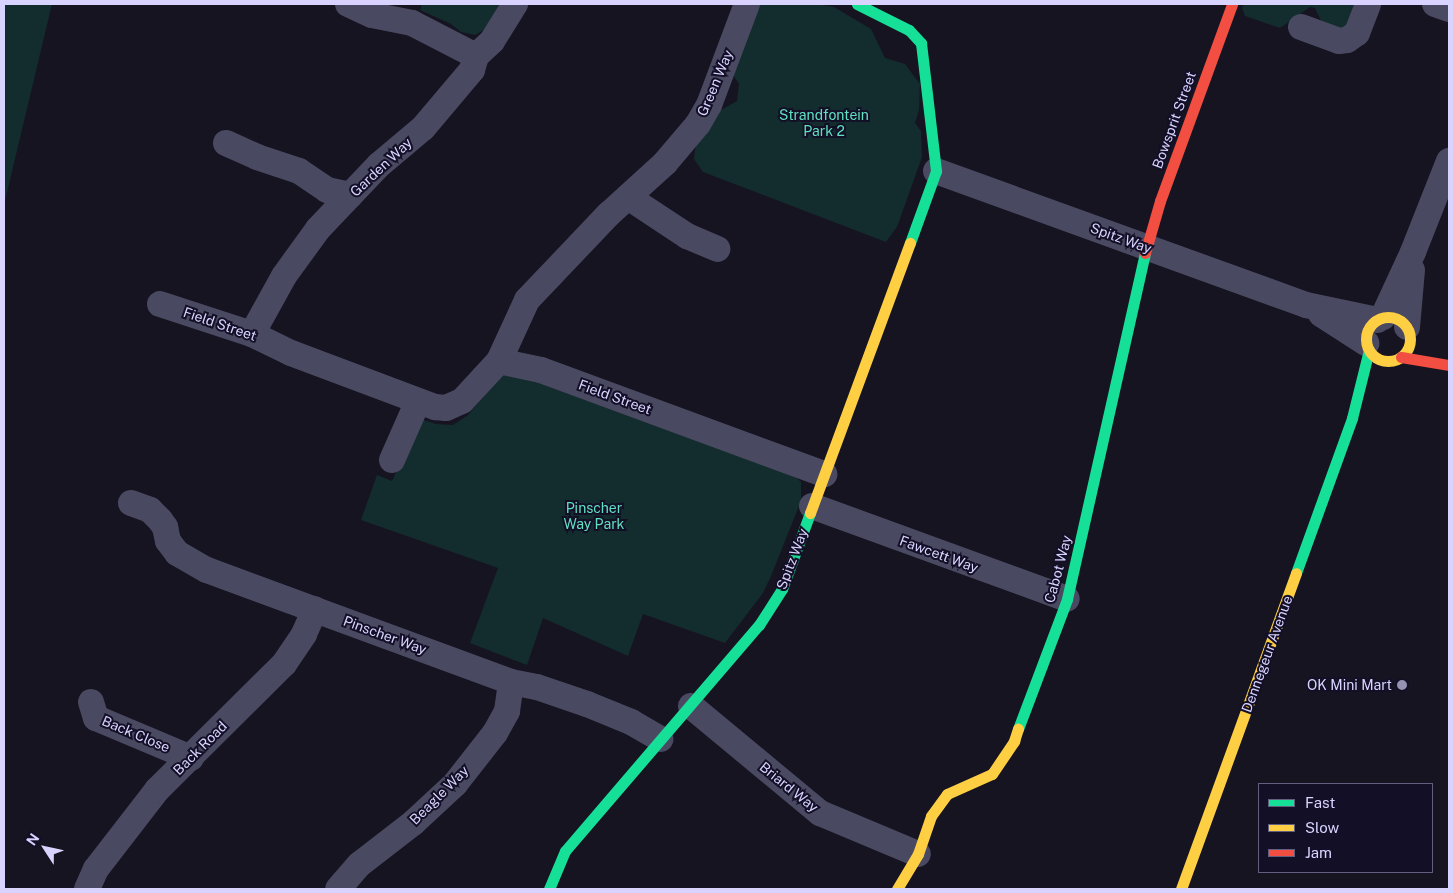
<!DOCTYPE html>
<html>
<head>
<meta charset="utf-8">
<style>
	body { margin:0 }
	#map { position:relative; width:1453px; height:893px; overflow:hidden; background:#161421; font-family:"Public Sans",sans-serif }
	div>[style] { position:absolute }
	.green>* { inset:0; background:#132c2d }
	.street>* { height:26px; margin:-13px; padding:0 13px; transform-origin:13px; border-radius:13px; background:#4a4962 }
	.fast>* { height:11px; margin:-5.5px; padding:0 5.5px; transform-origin:5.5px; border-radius:5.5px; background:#16e098 }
	.slow>* { height:11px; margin:-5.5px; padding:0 5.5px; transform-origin:5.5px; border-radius:5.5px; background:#ffcf43 }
	.slow>.ring { margin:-5.5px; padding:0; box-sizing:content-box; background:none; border:11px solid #ffcf43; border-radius:50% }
	.jam>* { height:11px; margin:-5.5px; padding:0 5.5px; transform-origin:5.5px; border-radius:5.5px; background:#f24e42 }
	.dots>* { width:14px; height:14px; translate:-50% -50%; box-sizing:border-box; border:2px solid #130f26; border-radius:50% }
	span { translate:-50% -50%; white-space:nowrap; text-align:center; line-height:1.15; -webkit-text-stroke:4px #130f26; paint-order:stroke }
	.street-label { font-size:14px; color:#d9d4ff }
	.park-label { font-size:14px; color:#5fe0c0 }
	.poi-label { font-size:14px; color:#d9d4ff }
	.right { translate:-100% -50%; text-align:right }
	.frame { position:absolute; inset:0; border:5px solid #d9d4ff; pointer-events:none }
	.legend { position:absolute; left:1258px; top:783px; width:175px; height:90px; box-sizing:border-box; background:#130f26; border:1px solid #625e7d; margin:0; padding:6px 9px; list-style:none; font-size:15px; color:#d9d4ff }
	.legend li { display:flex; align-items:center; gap:10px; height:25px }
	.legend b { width:25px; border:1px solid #625e7d }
	.north { position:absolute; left:20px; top:823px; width:50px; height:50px; -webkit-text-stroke:4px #130f26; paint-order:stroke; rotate:305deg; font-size:14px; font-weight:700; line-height:20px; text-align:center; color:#d9d4ff }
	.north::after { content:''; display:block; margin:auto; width:18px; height:22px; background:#d9d4ff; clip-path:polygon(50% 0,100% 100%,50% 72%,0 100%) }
</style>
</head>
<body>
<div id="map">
	<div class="green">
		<i style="clip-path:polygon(4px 4px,52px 4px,4px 205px)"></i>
		<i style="clip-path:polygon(422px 4px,500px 4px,484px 30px,475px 35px,461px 32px,451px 24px,420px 10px)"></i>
		<i style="clip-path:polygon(757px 4px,816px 4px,834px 7px,871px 29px,885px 58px,905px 64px,920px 84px,919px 110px,915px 123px,921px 131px,922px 157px,897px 227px,886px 242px,703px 172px,694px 159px,696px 141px,714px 114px,737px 101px,739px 84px,731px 72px)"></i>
		<i style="clip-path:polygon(1244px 4px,1360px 4px,1346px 30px,1323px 25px,1315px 8px,1310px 7px,1280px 28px,1245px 16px,1242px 8px)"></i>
		<i style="clip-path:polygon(519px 372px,785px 467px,801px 482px,801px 501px,771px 576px,763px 593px,725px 643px,643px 614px,628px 656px,543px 618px,527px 665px,470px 643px,498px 568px,361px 520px,377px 475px,392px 481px,420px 419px,436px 424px,453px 425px,468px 415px,500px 375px)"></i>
	</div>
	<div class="street">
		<i style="left:348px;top:4px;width:26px;rotate:25deg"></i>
		<i style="left:372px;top:15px;width:41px;rotate:11.3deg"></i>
		<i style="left:412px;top:23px;width:72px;rotate:27.3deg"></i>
		<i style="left:1435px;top:4px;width:15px;rotate:20deg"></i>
		<i style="left:1301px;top:27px;width:40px;rotate:20.2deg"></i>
		<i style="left:1339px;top:41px;width:8px;rotate:-7deg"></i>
		<i style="left:1347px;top:40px;width:12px;rotate:-35deg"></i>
		<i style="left:1357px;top:33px;width:31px;rotate:-69deg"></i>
		<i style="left:226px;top:143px;width:34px;rotate:24deg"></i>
		<i style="left:257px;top:157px;width:44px;rotate:18.4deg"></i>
		<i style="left:299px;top:171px;width:34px;rotate:34deg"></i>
		<i style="left:327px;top:190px;width:24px;rotate:12deg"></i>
		<i style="left:936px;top:171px;width:394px;rotate:19.9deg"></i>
		<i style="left:1306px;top:305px;width:73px;rotate:11.9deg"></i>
		<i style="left:628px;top:197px;width:71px;rotate:33.5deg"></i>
		<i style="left:687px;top:236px;width:33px;rotate:23deg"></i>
		<i style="left:160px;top:304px;width:97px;rotate:18.1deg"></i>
		<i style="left:252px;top:334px;width:43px;rotate:26deg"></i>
		<i style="left:291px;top:353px;width:154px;rotate:20.6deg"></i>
		<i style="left:435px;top:407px;width:11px;rotate:5deg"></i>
		<i style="left:446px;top:408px;width:17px;rotate:-24deg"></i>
		<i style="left:462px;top:401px;width:54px;rotate:-47.2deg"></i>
		<i style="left:499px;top:361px;width:43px;rotate:12.1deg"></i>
		<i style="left:541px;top:370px;width:302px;rotate:20.2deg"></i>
		<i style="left:1321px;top:314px;width:54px;rotate:32.8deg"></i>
		<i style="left:1383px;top:317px;width:72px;rotate:-65.2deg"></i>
		<i style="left:1413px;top:252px;width:98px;rotate:-68.4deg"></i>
		<i style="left:1407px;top:327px;width:57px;rotate:-85deg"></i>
		<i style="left:252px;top:334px;width:66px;rotate:-61.1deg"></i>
		<i style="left:284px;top:276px;width:58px;rotate:-54.1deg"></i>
		<i style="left:318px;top:229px;width:88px;rotate:-46.4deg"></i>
		<i style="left:379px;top:165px;width:57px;rotate:-40.1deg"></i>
		<i style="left:423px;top:128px;width:76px;rotate:-49.8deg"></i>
		<i style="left:472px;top:70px;width:15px;rotate:-74deg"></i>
		<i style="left:476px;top:56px;width:22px;rotate:-43deg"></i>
		<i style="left:492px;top:41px;width:44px;rotate:-58.1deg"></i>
		<i style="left:499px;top:361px;width:67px;rotate:-65.3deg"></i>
		<i style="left:527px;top:300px;width:119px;rotate:-46.4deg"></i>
		<i style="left:609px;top:214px;width:76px;rotate:-42.3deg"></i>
		<i style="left:665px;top:163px;width:51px;rotate:-49.8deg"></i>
		<i style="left:698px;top:124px;width:22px;rotate:-60deg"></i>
		<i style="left:709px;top:105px;width:108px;rotate:-69.4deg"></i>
		<i style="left:392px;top:460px;width:64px;rotate:-66.2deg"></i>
		<i style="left:131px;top:503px;width:20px;rotate:20deg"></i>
		<i style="left:150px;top:510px;width:14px;rotate:45deg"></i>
		<i style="left:160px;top:520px;width:9px;rotate:54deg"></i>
		<i style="left:165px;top:527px;width:14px;rotate:78deg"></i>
		<i style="left:168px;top:541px;width:15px;rotate:53deg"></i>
		<i style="left:177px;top:553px;width:34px;rotate:30deg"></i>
		<i style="left:207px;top:570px;width:324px;rotate:20.2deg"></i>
		<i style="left:511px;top:682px;width:26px;rotate:11deg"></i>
		<i style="left:537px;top:687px;width:53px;rotate:18.8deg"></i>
		<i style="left:587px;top:704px;width:48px;rotate:22.2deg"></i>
		<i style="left:631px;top:722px;width:34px;rotate:30deg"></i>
		<i style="left:812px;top:506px;width:271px;rotate:20deg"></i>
		<i style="left:91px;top:702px;width:17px;rotate:73deg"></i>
		<i style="left:96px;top:718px;width:103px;rotate:22.8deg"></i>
		<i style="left:691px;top:706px;width:168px;rotate:39.7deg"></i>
		<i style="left:820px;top:813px;width:106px;rotate:22.7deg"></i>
		<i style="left:87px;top:889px;width:22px;rotate:-66deg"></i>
		<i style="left:96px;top:869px;width:100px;rotate:-52.3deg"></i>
		<i style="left:157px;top:790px;width:179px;rotate:-44.8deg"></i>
		<i style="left:284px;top:664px;width:36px;rotate:-56deg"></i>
		<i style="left:304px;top:634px;width:27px;rotate:-66deg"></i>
		<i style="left:338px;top:889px;width:33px;rotate:-49deg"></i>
		<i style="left:360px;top:864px;width:67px;rotate:-37.7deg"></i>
		<i style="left:413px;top:823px;width:57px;rotate:-42.9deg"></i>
		<i style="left:455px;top:784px;width:65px;rotate:-51.9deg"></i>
		<i style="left:495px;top:733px;width:25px;rotate:-61deg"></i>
		<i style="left:507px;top:711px;width:29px;rotate:-82deg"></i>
	</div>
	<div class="fast">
		<i style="left:857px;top:4px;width:58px;rotate:26.6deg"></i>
		<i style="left:909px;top:30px;width:18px;rotate:47deg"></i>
		<i style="left:921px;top:43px;width:129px;rotate:83.3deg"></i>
		<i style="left:936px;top:171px;width:77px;rotate:109.9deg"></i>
		<i style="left:1296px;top:573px;width:165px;rotate:-70.1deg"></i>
		<i style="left:1352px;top:418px;width:70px;rotate:-76deg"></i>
		<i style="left:1018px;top:729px;width:139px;rotate:-69.3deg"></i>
		<i style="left:1067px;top:599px;width:355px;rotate:-77.3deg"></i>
		<i style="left:549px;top:889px;width:41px;rotate:-67.2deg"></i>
		<i style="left:565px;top:851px;width:298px;rotate:-49.4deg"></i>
		<i style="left:759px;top:625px;width:43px;rotate:-57.4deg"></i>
		<i style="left:782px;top:589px;width:81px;rotate:-69.8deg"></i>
	</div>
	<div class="slow">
		<i class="ring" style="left:1366px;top:317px;width:33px;height:33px"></i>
		<i style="left:810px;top:513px;width:288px;rotate:-69.7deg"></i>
		<i style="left:897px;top:889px;width:41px;rotate:-59deg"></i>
		<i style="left:918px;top:854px;width:40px;rotate:-71.1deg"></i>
		<i style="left:931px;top:816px;width:27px;rotate:-54deg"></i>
		<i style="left:947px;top:794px;width:49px;rotate:-24deg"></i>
		<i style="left:992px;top:774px;width:40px;rotate:-56deg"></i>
		<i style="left:1014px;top:741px;width:13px;rotate:-72deg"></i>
		<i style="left:1181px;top:889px;width:336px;rotate:-70deg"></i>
	</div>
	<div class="jam">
		<i style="left:1145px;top:253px;width:54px;rotate:-73.9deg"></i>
		<i style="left:1160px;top:201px;width:210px;rotate:-69.9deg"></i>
		<i style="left:1401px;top:357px;width:49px;rotate:9.5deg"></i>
	</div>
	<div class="dots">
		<i style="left:1402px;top:685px;background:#9591b1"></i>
	</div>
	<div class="street-label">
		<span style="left:715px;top:83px;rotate:-67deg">Green Way</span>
		<span style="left:1174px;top:120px;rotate:-70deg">Bowsprit Street</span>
		<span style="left:381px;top:167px;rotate:-43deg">Garden Way</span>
		<span style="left:1121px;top:238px;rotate:20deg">Spitz Way</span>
		<span style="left:220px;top:324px;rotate:19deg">Field Street</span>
		<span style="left:615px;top:397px;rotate:20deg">Field Street</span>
		<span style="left:939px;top:554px;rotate:20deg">Fawcett Way</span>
		<span style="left:792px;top:559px;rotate:-69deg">Spitz Way</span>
		<span style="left:1058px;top:569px;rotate:-75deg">Cabot Way</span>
		<span style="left:385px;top:635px;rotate:20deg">Pinscher Way</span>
		<span style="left:1267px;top:654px;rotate:-70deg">Dennegeur Avenue</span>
		<span style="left:136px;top:734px;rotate:23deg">Back Close</span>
		<span style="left:200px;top:748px;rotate:-45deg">Back Road</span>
		<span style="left:789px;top:787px;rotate:39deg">Briard Way</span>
		<span style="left:439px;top:795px;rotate:-45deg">Beagle Way</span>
	</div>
	<div class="park-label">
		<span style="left:824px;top:123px">Strandfontein<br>Park 2</span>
		<span style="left:594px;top:516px">Pinscher<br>Way Park</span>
	</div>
	<div class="poi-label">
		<span class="right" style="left:1392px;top:685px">OK Mini Mart</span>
	</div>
	<div class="frame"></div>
	<ul class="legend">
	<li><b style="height:6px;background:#16e098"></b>Fast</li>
	<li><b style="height:6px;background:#ffcf43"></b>Slow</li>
	<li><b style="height:6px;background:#f24e42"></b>Jam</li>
	</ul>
	<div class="north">N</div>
</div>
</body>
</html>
